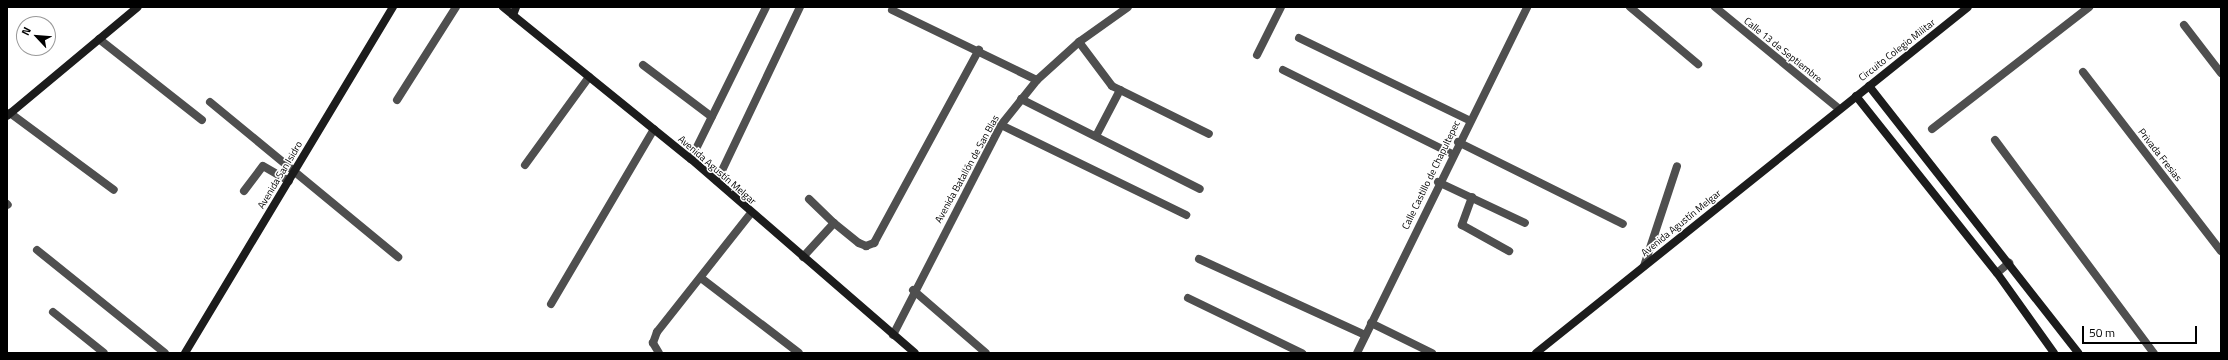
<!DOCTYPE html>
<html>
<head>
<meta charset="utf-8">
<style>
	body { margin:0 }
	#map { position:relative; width:2228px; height:360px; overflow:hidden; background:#fff; font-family:"Titillium Web",sans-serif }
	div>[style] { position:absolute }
	.lane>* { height:8px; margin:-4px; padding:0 4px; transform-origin:4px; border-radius:4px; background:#4f4f4f }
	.street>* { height:8px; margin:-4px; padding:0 4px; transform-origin:4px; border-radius:4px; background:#4f4f4f }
	.secondary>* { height:8px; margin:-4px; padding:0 4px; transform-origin:4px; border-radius:4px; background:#1c1c1c }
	span { translate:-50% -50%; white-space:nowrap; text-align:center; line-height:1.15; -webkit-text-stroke:3px #fff; paint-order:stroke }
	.street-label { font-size:10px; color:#000 }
	.frame { position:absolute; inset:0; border:8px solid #000; pointer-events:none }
	.north { position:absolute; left:16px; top:16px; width:40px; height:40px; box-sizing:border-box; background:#fff; border:1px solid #999; border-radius:50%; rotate:296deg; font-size:11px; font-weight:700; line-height:16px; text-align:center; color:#000 }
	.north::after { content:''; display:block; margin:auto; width:14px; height:18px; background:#000; clip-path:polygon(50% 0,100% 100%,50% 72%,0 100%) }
	.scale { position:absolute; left:2082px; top:326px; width:115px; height:18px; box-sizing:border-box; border:2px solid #000; border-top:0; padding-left:5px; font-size:12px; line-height:14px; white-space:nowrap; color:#000; -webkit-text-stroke:3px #fff; paint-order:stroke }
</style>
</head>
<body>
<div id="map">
	<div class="lane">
		<i style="left:1630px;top:7px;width:89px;rotate:40deg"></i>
		<i style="left:1299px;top:38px;width:189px;rotate:25.8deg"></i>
		<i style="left:1079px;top:42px;width:55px;rotate:53.1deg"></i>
		<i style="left:1112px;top:86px;width:108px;rotate:26.3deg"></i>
		<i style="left:1257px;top:55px;width:54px;rotate:-63.4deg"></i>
		<i style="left:1283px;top:70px;width:189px;rotate:26.4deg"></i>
		<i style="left:1021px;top:99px;width:200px;rotate:26.7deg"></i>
		<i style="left:397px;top:100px;width:110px;rotate:-57.6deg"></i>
		<i style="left:210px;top:102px;width:244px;rotate:39.5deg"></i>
		<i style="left:10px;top:113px;width:129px;rotate:36.5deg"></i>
		<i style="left:1001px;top:125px;width:206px;rotate:25.9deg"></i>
		<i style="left:1932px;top:129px;width:199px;rotate:-37.8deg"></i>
		<i style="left:1096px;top:136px;width:52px;rotate:-62.4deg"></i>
		<i style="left:1458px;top:142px;width:184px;rotate:26.4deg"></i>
		<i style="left:525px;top:165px;width:109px;rotate:-54deg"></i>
		<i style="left:1438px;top:182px;width:96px;rotate:25.2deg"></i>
		<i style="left:244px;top:191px;width:31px;rotate:-53deg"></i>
		<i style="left:263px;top:166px;width:30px;rotate:30deg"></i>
		<i style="left:1472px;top:197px;width:30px;rotate:110deg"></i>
		<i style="left:1462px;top:225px;width:54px;rotate:29deg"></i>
		<i style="left:7px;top:204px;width:1px;rotate:45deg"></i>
		<i style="left:37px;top:250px;width:164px;rotate:38.8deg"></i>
		<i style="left:1199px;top:259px;width:183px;rotate:24.6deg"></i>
		<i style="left:1644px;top:266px;width:105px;rotate:-71.7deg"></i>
		<i style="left:913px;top:290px;width:96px;rotate:40.8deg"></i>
		<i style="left:1188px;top:298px;width:127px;rotate:25.8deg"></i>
		<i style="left:551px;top:304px;width:203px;rotate:-59.5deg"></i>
		<i style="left:53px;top:312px;width:65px;rotate:38.8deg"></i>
		<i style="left:1371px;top:323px;width:68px;rotate:26.2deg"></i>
	</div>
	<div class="street">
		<i style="left:1715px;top:7px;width:161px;rotate:39.4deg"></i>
		<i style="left:892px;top:10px;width:161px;rotate:25.8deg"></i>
		<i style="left:2184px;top:25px;width:61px;rotate:52.4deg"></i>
		<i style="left:99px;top:39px;width:131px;rotate:38.2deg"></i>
		<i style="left:643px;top:65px;width:86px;rotate:37deg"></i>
		<i style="left:2083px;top:72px;width:226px;rotate:52.4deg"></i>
		<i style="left:1995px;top:140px;width:266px;rotate:53.3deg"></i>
		<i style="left:691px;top:159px;width:169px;rotate:-63.7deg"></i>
		<i style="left:717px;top:181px;width:193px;rotate:-64.5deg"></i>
		<i style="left:809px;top:199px;width:35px;rotate:44deg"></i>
		<i style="left:803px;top:257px;width:46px;rotate:-47.6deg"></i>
		<i style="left:834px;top:223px;width:32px;rotate:39deg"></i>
		<i style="left:859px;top:243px;width:8px;rotate:23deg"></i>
		<i style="left:866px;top:246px;width:9px;rotate:-21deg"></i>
		<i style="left:874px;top:243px;width:220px;rotate:-61.5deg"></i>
		<i style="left:1997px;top:273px;width:16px;rotate:-40deg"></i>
		<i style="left:701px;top:278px;width:123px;rotate:37.4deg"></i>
		<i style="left:893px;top:335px;width:236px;rotate:-62.8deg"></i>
		<i style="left:1001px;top:125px;width:58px;rotate:-51.3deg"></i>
		<i style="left:1037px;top:80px;width:57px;rotate:-42.1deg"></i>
		<i style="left:1079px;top:42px;width:60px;rotate:-35.5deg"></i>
		<i style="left:659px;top:353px;width:12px;rotate:-121deg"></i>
		<i style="left:653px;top:343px;width:12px;rotate:-70deg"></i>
		<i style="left:657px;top:332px;width:152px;rotate:-51.7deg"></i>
		<i style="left:1357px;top:353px;width:386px;rotate:-63.8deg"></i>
	</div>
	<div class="secondary">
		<i style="left:503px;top:7px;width:242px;rotate:39deg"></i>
		<i style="left:691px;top:159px;width:296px;rotate:40.9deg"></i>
		<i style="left:513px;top:15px;width:9px;rotate:-69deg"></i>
		<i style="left:1869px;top:86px;width:339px;rotate:51.9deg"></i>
		<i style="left:1856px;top:96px;width:226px;rotate:51.5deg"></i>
		<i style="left:1997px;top:273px;width:98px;rotate:54.5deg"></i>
		<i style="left:7px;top:116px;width:170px;rotate:-39.8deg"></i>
		<i style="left:185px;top:353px;width:404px;rotate:-59deg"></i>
		<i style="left:1536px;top:353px;width:553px;rotate:-38.69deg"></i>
	</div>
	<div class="street-label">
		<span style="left:1783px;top:50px;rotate:39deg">Calle 13 de Septiembre</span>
		<span style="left:1897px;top:50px;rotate:-38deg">Circuito Colegio Militar</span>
		<span style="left:2160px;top:155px;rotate:52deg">Privada Fresias</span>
		<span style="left:967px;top:169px;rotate:-61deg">Avenida Batallón de San Blas</span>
		<span style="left:717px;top:170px;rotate:41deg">Avenida Agustín Melgar</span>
		<span style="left:280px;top:175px;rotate:-59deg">Avenida San Isidro</span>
		<span style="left:1431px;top:175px;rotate:-64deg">Calle Castillo de Chapultepec</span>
		<span style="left:1681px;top:223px;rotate:-39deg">Avenida Agustín Melgar</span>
	</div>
	<div class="frame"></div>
	<div class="north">N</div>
	<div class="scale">50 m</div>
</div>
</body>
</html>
